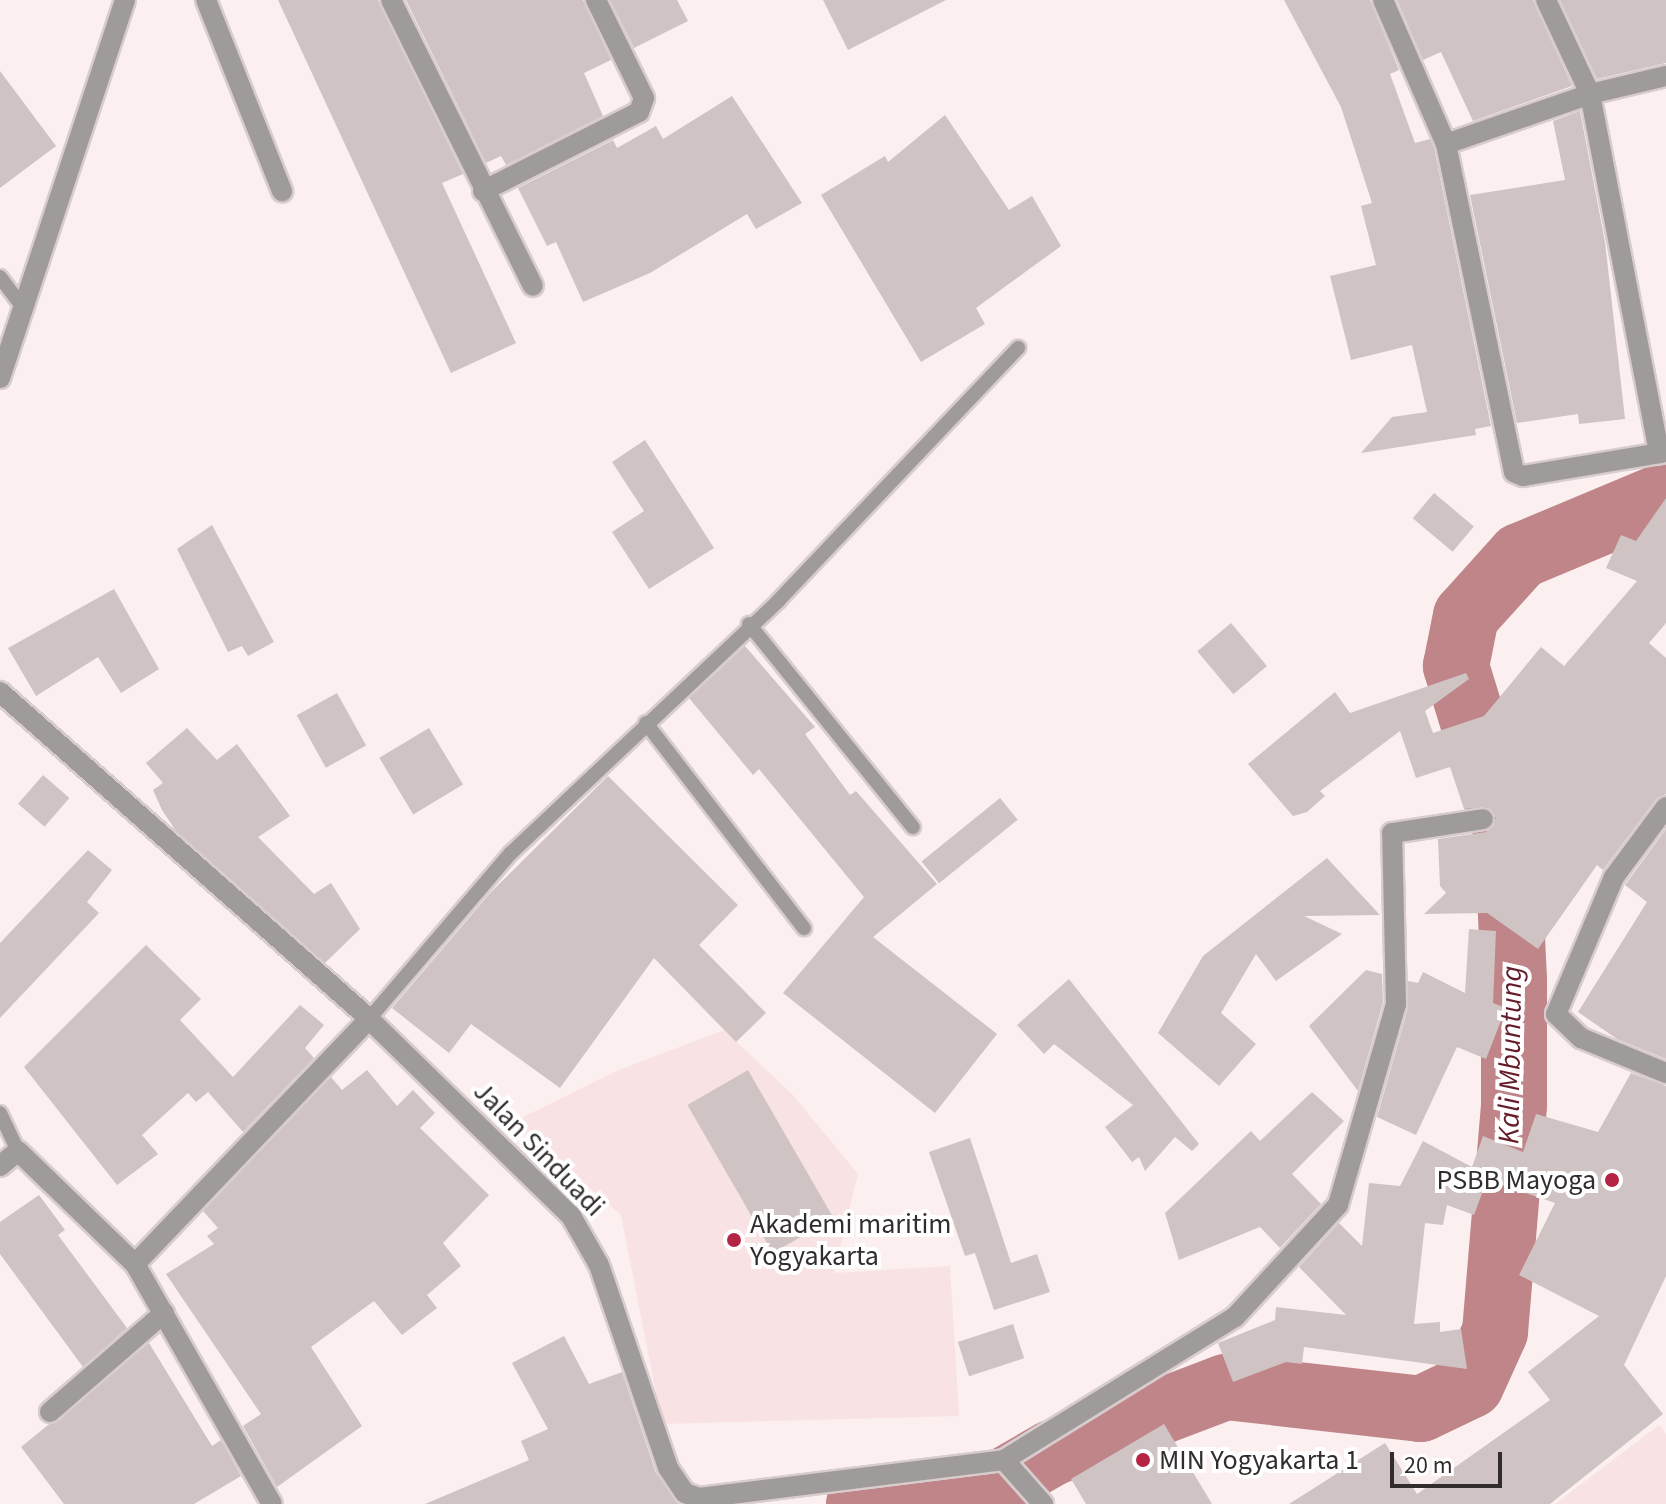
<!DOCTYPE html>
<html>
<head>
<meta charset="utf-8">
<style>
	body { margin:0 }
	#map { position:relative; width:1666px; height:1504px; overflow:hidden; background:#fceff0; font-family:"Source Sans 3",sans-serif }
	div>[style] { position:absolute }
	.built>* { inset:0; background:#f8e2e3 }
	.river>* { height:66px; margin:-33px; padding:0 33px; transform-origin:33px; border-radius:33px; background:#bf8589 }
	.building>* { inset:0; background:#cfc3c3; transform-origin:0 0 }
	.roads { filter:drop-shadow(2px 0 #d8cccd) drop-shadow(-2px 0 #d8cccd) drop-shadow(0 2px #d8cccd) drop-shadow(0 -2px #d8cccd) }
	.service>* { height:14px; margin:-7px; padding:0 7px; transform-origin:7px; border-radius:7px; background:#a09b9b }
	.minor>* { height:20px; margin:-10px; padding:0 10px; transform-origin:10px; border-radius:10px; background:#a09b9b }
	.tertiary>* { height:20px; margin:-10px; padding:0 10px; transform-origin:10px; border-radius:10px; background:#a09b9b }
	.dots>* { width:22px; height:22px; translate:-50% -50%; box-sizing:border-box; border:4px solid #fff; border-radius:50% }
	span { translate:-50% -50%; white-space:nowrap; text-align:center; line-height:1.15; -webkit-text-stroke:8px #fff; paint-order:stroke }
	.street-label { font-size:28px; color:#322d2d }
	.poi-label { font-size:28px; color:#322d2d }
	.right { translate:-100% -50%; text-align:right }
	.left { translate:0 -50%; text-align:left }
	.water-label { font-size:30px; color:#631c28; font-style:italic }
	.scale { position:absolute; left:1390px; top:1452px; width:112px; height:36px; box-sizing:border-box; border:4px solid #322d2d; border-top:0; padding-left:10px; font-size:24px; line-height:28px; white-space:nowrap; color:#322d2d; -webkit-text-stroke:6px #fff; paint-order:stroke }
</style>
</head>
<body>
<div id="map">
	<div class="built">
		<i style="clip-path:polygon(724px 1030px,792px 1094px,858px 1174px,834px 1273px,950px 1266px,959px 1416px,662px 1424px,621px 1215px,513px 1122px,619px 1070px)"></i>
		<i style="clip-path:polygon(1659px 1425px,1666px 1434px,1666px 1504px,1555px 1504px)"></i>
	</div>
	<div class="river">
		<i style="left:859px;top:1504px;width:140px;rotate:-8.2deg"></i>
		<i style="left:998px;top:1484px;width:62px;rotate:-29.9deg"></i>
		<i style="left:1052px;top:1453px;width:186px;rotate:-20.8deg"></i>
		<i style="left:1226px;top:1387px;width:196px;rotate:6.4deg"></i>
		<i style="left:1421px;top:1409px;width:55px;rotate:-25.6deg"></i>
		<i style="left:1471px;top:1385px;width:58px;rotate:-65.6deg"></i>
		<i style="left:1495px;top:1332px;width:228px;rotate:-85.2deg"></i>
		<i style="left:1514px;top:1105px;width:125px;rotate:-90deg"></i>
		<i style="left:1514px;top:980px;width:147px;rotate:-92.7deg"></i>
		<i style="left:1507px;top:833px;width:175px;rotate:-107deg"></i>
		<i style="left:1456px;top:666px;width:51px;rotate:-78.7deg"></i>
		<i style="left:1466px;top:616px;width:81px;rotate:-48deg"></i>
		<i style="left:1520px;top:556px;width:158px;rotate:-22.7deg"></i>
	</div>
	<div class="building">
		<i style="clip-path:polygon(278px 0,378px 0,463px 174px,442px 183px,516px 343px,451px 373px)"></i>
		<i style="clip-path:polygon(406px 0,583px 0,611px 60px,584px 73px,603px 116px,506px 165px,501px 156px,486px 163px)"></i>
		<i style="clip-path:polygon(610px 0,677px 0,688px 21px,634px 48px)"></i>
		<i style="clip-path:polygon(823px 0,946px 0,848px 50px)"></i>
		<i style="clip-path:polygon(1284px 0,1370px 0,1399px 70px,1390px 74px,1415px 143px,1430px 139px,1434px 148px,1491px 426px,1475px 429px,1476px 435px,1361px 453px,1392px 417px,1427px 412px,1412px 345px,1351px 360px,1330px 276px,1376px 265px,1361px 206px,1372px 203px,1341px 107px)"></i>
		<i style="clip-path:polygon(1397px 0,1533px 0,1572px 86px,1473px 121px,1441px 52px,1423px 60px)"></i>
		<i style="clip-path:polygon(1560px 0,1666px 0,1666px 63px,1597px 79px)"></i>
		<i style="clip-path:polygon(0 71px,56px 146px,0 188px)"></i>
		<i style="clip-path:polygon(732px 96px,802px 203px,756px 229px,747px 214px,650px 273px,583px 302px,556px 242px,547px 246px,518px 188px,613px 140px,617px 148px,656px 126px,663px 139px)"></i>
		<i style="clip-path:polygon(1580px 111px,1605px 242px,1625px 419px,1579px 424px,1578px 414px,1517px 423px,1470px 195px,1565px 180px,1553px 121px)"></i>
		<i style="clip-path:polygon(945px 115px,1009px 210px,1032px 196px,1061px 246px,976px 308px,985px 324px,921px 362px,821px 195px,885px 156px,888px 162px)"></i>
		<i style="clip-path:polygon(645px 440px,714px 548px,649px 589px,612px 532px,644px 511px,612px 462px)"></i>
		<i style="left:1434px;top:493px;width:52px;height:33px;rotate:40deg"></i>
		<i style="clip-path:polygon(1666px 498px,1666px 623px,1649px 643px,1666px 658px,1666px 794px,1656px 799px,1603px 870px,1597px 865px,1538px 949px,1487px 913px,1424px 914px,1446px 893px,1440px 886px,1438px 839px,1486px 832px,1496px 818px,1487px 807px,1464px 809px,1450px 767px,1416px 778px,1400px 731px,1320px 791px,1325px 796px,1307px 812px,1293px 816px,1248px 764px,1335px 692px,1350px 713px,1466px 673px,1469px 679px,1425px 711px,1433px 733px,1484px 716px,1541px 647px,1564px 666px,1637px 581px,1606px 568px,1621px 535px,1636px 541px)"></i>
		<i style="clip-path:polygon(212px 525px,274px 642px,248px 656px,242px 646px,228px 652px,177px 549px)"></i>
		<i style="clip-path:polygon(114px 589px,159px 669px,121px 693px,98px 657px,36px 696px,8px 648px)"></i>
		<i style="left:1231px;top:623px;width:56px;height:44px;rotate:50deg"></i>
		<i style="clip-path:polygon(745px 646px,815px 727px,805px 734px,850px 795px,856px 791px,937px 884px,873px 937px,997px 1034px,935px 1113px,783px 993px,864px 897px,759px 769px,753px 775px,689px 698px)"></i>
		<i style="left:337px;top:693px;width:60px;height:46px;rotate:61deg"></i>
		<i style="clip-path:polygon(187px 728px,217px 760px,237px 744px,290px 816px,258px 837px,314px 894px,331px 883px,360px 929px,325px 963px,176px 831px,162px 810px,153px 790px,163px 783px,146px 763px)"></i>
		<i style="left:429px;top:728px;width:66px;height:58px;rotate:59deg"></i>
		<i style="left:43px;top:775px;width:35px;height:38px;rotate:41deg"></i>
		<i style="clip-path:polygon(608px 776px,738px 905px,699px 945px,766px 1013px,736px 1042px,654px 958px,560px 1088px,471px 1024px,449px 1053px,392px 1008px,491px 892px)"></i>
		<i style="left:1000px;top:798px;width:28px;height:101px;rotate:51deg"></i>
		<i style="clip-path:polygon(1666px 829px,1666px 1059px,1617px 1039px,1578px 1012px,1647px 902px,1625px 885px)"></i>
		<i style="clip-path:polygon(88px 850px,112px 870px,87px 902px,99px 913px,0 1018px,0 943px)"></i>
		<i style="clip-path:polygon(1327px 858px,1380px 915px,1304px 916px,1342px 934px,1276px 981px,1256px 954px,1221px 1013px,1256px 1044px,1219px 1086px,1158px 1033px,1203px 956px)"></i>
		<i style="clip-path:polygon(1469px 929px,1496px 931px,1493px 1003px,1506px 1008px,1486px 1059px,1457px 1047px,1416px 1135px,1377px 1117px,1408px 1008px,1408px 981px,1418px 983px,1423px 972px,1465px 993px)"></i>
		<i style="clip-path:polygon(146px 945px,201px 999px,180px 1020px,233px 1077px,300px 1005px,324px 1025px,305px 1048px,314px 1058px,243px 1132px,208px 1092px,196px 1102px,188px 1093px,142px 1135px,158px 1154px,117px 1185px,24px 1067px)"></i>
		<i style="clip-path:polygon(1366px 970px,1382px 974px,1383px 1002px,1358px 1091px,1309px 1026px)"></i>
		<i style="clip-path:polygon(1069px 979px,1199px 1144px,1192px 1151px,1175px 1137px,1145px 1171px,1139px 1157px,1132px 1162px,1105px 1127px,1133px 1105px,1054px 1044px,1044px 1054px,1017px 1025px)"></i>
		<i style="clip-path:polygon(367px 1070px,397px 1106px,413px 1090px,435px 1113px,420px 1128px,489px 1195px,443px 1243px,461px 1266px,427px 1295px,437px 1308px,402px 1335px,374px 1301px,311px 1347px,362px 1426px,277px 1487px,243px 1426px,261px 1414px,166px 1274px,214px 1244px,207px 1236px,218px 1228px,203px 1211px,331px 1077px,342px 1090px)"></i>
		<i style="left:748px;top:1070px;width:171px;height:70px;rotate:60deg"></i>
		<i style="clip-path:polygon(1631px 1073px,1666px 1086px,1666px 1276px,1624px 1365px,1663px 1414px,1550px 1504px,1289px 1504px,1385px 1443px,1417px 1494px,1550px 1400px,1528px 1372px,1599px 1316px,1519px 1275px,1555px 1203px,1487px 1180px,1474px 1215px,1447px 1205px,1443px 1225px,1425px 1223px,1414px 1324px,1440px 1322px,1440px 1332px,1461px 1329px,1467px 1369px,1304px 1347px,1302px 1364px,1286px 1362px,1233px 1382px,1218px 1343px,1275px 1320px,1276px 1307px,1346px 1315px,1299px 1267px,1339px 1223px,1362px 1246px,1369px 1183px,1400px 1186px,1423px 1141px,1472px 1167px,1483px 1136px,1523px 1152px,1536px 1114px,1598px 1132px)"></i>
		<i style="clip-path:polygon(1312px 1092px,1344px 1121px,1292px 1174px,1321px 1204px,1280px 1248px,1260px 1227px,1179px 1260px,1165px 1213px,1251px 1131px,1260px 1141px)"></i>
		<i style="clip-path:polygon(970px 1138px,1011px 1263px,1037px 1254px,1050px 1292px,994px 1310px,975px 1253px,965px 1256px,929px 1152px)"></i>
		<i style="clip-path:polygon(39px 1195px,65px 1230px,58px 1235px,127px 1328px,83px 1367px,0 1254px,0 1222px)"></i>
		<i style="left:1013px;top:1324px;width:36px;height:58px;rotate:72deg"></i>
		<i style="clip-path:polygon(564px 1336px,589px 1384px,622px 1372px,656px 1473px,679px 1504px,425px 1504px,529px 1460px,521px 1441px,548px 1429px,512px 1363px)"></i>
		<i style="clip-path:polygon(149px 1343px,212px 1446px,221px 1440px,241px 1476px,194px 1504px,64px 1504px,21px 1447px)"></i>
		<i style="clip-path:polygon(1164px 1424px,1212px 1504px,1086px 1504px,1071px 1479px)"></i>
	</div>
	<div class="roads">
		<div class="service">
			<i style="left:0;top:277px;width:39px;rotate:53deg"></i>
			<i style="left:749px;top:624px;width:261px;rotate:51.1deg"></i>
			<i style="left:646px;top:723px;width:259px;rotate:52.4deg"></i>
			<i style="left:369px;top:1019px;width:218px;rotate:-49.5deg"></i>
			<i style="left:511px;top:853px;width:367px;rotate:-43.3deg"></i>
			<i style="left:778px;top:601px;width:349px;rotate:-46.5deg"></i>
			<i style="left:0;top:1113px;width:42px;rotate:64.7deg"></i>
		</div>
		<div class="minor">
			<i style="left:206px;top:0;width:206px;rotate:68.3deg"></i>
			<i style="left:391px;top:0;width:319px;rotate:63.6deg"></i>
			<i style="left:1383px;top:0;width:157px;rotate:66.4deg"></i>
			<i style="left:1446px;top:144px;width:335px;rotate:78.3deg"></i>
			<i style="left:1514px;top:472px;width:10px;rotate:24deg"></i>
			<i style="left:1523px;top:476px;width:145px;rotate:-9.5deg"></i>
			<i style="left:1546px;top:0;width:104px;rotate:64.9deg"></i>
			<i style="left:1590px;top:94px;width:366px;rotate:79.1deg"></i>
			<i style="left:1446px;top:144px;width:152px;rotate:-19.1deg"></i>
			<i style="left:1590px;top:94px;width:78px;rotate:-13.3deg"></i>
			<i style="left:483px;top:191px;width:175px;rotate:-26.9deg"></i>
			<i style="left:639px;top:112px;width:15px;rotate:-70deg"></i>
			<i style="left:644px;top:98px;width:109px;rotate:-116.1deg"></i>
			<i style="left:0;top:378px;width:398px;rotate:-71.7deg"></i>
			<i style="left:1666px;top:807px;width:87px;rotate:126.6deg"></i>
			<i style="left:1614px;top:877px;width:149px;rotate:112.9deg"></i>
			<i style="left:1556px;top:1014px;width:35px;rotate:44deg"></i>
			<i style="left:1581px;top:1038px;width:92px;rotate:22.4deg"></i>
			<i style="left:0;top:1166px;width:23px;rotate:-40deg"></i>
			<i style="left:18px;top:1151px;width:163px;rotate:44deg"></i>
			<i style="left:135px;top:1264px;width:276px;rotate:60.3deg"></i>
			<i style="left:135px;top:1264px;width:339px;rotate:-46.3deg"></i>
			<i style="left:50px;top:1412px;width:151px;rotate:-41deg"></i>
			<i style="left:1004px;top:1460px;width:272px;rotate:-31.8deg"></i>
			<i style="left:1235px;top:1317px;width:152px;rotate:-47.4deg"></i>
			<i style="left:1338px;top:1205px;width:209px;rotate:-73.9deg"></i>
			<i style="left:1396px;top:1004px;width:171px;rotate:-91.3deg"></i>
			<i style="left:1392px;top:833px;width:92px;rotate:-8.7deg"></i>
		</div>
		<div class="tertiary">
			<i style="left:0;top:692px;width:493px;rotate:41.5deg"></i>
			<i style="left:369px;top:1019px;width:282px;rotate:44.3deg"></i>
			<i style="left:571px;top:1216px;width:56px;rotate:60.3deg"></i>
			<i style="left:599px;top:1265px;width:214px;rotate:71.2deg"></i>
			<i style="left:668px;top:1468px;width:30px;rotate:56deg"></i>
			<i style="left:685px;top:1493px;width:15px;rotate:20deg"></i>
			<i style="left:699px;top:1498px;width:307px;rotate:-7.1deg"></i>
			<i style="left:1004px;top:1460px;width:59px;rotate:48.4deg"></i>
		</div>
	</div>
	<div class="dots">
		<i style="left:1612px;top:1180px;background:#b62445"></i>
		<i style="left:734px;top:1240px;background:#b62445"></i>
		<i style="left:1143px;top:1460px;background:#b62445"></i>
	</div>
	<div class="street-label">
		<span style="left:539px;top:1149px;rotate:46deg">Jalan Sinduadi</span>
	</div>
	<div class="poi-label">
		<span class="right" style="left:1596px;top:1180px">PSBB Mayoga</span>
		<span class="left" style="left:750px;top:1240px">Akademi maritim<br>Yogyakarta</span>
		<span class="left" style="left:1159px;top:1460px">MIN Yogyakarta 1</span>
	</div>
	<div class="water-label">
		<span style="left:1511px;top:1055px;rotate:-89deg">Kali Mbuntung</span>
	</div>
	<div class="scale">20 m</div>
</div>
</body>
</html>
